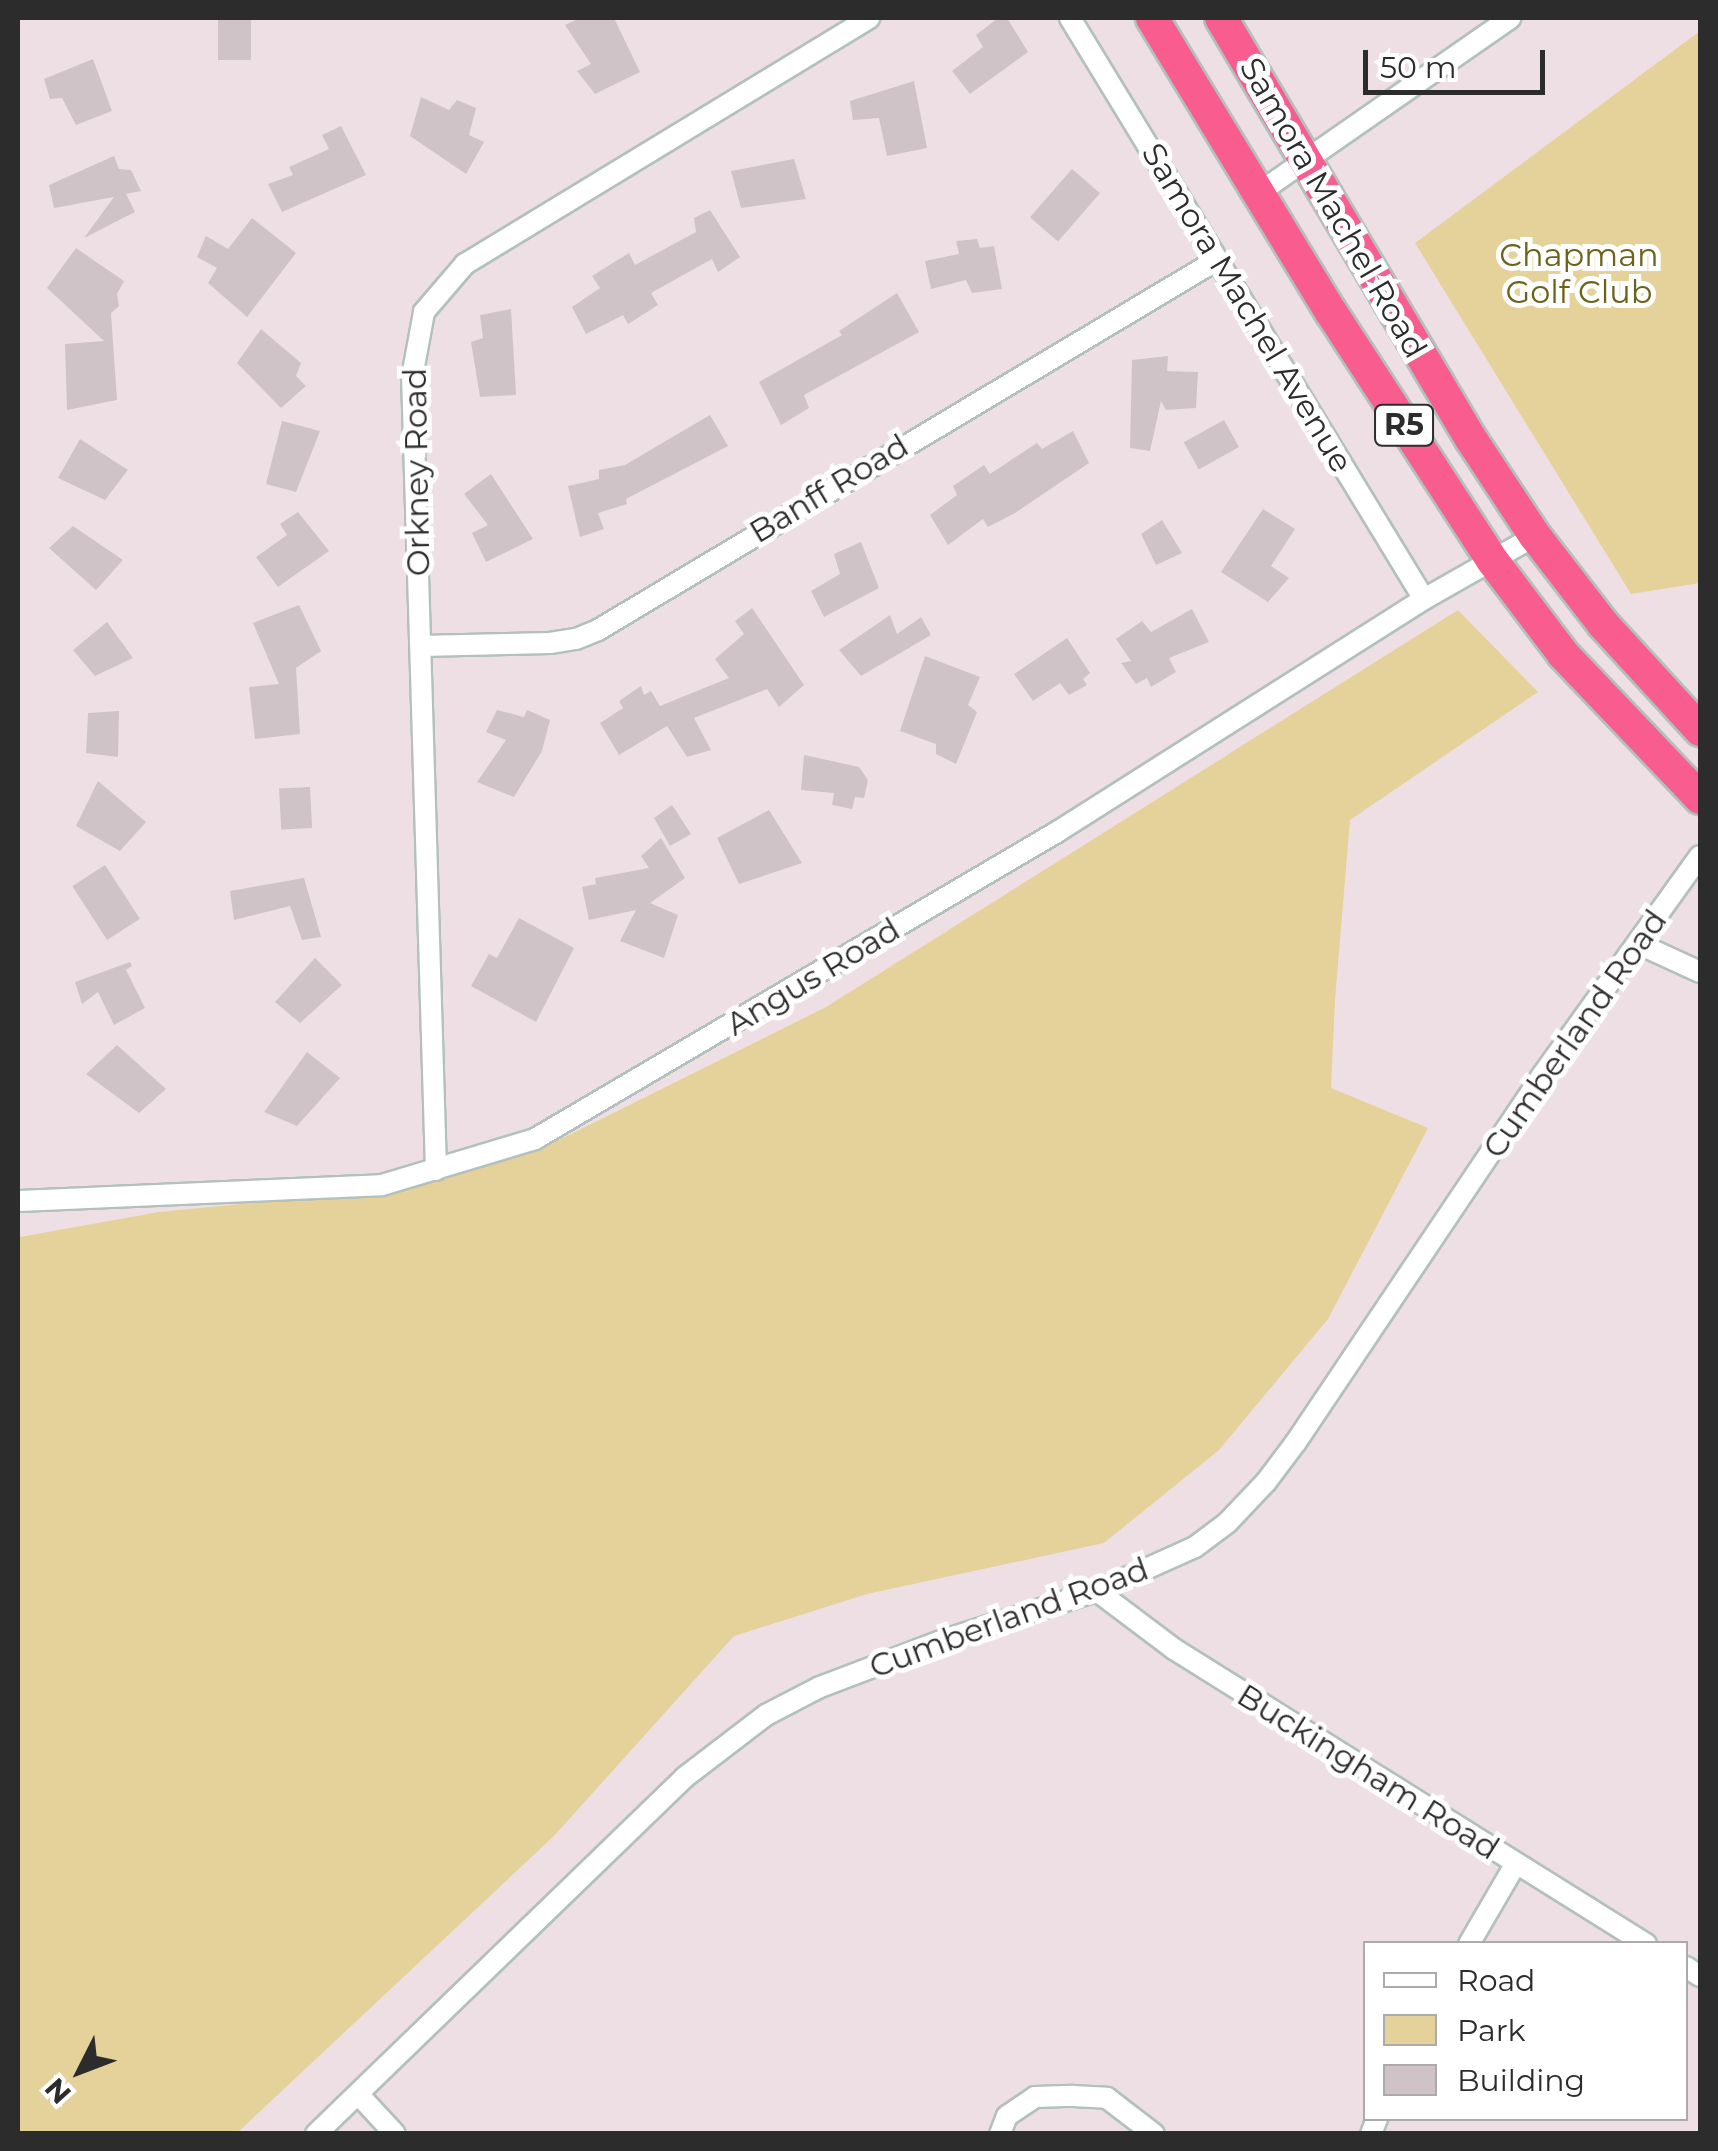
<!DOCTYPE html>
<html>
<head>
<meta charset="utf-8">
<style>
	body { margin:0 }
	#map { position:relative; width:1718px; height:2151px; overflow:hidden; background:#eedfe4; font-family:Montserrat,sans-serif }
	div>[style] { position:absolute }
	.green>* { inset:0; background:#e5d29b }
	.building>* { inset:0; background:#d0c3c7; transform-origin:0 0 }
	.roads { filter:drop-shadow(2px 0 #b2c0be) drop-shadow(-2px 0 #b2c0be) drop-shadow(0 2px #b2c0be) drop-shadow(0 -2px #b2c0be) }
	.minor>* { height:20px; margin:-10px; padding:0 10px; transform-origin:10px; border-radius:10px; background:#fff }
	.trunk>* { height:32px; margin:-16px; padding:0 16px; transform-origin:16px; border-radius:16px; background:#f95c8e }
	span { translate:-50% -50%; white-space:nowrap; text-align:center; line-height:1.15; -webkit-text-stroke:10px #fff; paint-order:stroke }
	.shield-label span { padding:2px 8px; background:#fff; border:2px solid; border-radius:8px; -webkit-text-stroke-width:0 }
	.shield-label { font-size:30px; color:#2c2c2c; font-weight:700 }
	.street-label { font-size:32px; color:#2c2c2c }
	.park-label { font-size:32px; color:#6c6219 }
	.frame { position:absolute; inset:0; border:20px solid #2c2c2c; pointer-events:none }
	.legend { position:absolute; left:1363px; top:1941px; width:325px; height:180px; box-sizing:border-box; background:#fff; border:2px solid #ababab; margin:0; padding:12px 18px; list-style:none; font-size:30px; color:#2c2c2c }
	.legend li { display:flex; align-items:center; gap:20px; height:50px }
	.legend b { width:50px; border:2px solid #ababab }
	.north { position:absolute; left:30px; top:2021px; width:100px; height:100px; -webkit-text-stroke:8px #fff; paint-order:stroke; rotate:228deg; font-size:28px; font-weight:700; line-height:40px; text-align:center; color:#2c2c2c }
	.north::after { content:''; display:block; margin:auto; width:35px; height:45px; background:#2c2c2c; clip-path:polygon(50% 0,100% 100%,50% 72%,0 100%) }
	.scale { position:absolute; left:1363px; top:50px; width:182px; height:45px; box-sizing:border-box; border:5px solid #2c2c2c; border-top:0; padding-left:12px; font-size:30px; line-height:35px; white-space:nowrap; color:#2c2c2c; -webkit-text-stroke:8px #fff; paint-order:stroke }
</style>
</head>
<body>
<div id="map">
	<div class="green">
		<i style="clip-path:polygon(1700px 31px,1700px 583px,1631px 594px,1415px 243px)"></i>
		<i style="clip-path:polygon(1458px 610px,1538px 692px,1350px 820px,1335px 1000px,1331px 1088px,1428px 1128px,1328px 1319px,1219px 1450px,1104px 1543px,867px 1594px,734px 1636px,554px 1836px,237px 2133px,18px 2134px,20px 1237px,159px 1212px,382px 1190px,551px 1144px,826px 1007px)"></i>
	</div>
	<div class="building">
		<i style="left:218px;top:18px;width:33px;height:42px"></i>
		<i style="clip-path:polygon(580px 18px,614px 18px,640px 72px,595px 94px,577px 71px,591px 64px,565px 25px)"></i>
		<i style="clip-path:polygon(998px 18px,1007px 18px,1028px 52px,970px 94px,952px 71px,983px 47px,976px 35px)"></i>
		<i style="clip-path:polygon(93px 59px,112px 111px,76px 125px,62px 98px,50px 99px,44px 79px)"></i>
		<i style="clip-path:polygon(914px 81px,927px 148px,887px 156px,879px 118px,853px 120px,850px 101px)"></i>
		<i style="clip-path:polygon(421px 97px,449px 110px,457px 100px,476px 108px,469px 135px,484px 142px,466px 174px,410px 136px)"></i>
		<i style="clip-path:polygon(341px 126px,366px 175px,282px 212px,268px 184px,293px 175px,289px 167px,329px 149px,322px 135px)"></i>
		<i style="clip-path:polygon(114px 156px,119px 169px,131px 170px,141px 191px,126px 194px,135px 212px,84px 238px,114px 197px,54px 208px,49px 185px)"></i>
		<i style="clip-path:polygon(794px 159px,806px 199px,741px 208px,731px 171px)"></i>
		<i style="left:1072px;top:169px;width:37px;height:64px;rotate:41deg"></i>
		<i style="clip-path:polygon(710px 210px,740px 257px,718px 272px,712px 259px,651px 293px,658px 305px,628px 324px,623px 315px,586px 334px,572px 307px,600px 288px,592px 276px,629px 253px,635px 265px,696px 232px,694px 218px)"></i>
		<i style="clip-path:polygon(252px 218px,296px 253px,247px 317px,208px 283px,217px 268px,197px 257px,206px 236px,228px 249px)"></i>
		<i style="clip-path:polygon(977px 239px,980px 248px,994px 246px,1002px 289px,972px 293px,966px 280px,931px 289px,925px 261px,959px 254px,956px 241px)"></i>
		<i style="clip-path:polygon(76px 248px,124px 281px,117px 294px,119px 306px,111px 313px,117px 400px,67px 410px,65px 344px,104px 341px,47px 288px)"></i>
		<i style="clip-path:polygon(897px 293px,919px 332px,804px 395px,809px 408px,781px 425px,759px 382px,842px 335px,839px 331px)"></i>
		<i style="clip-path:polygon(511px 309px,516px 395px,480px 397px,471px 342px,483px 338px,480px 315px)"></i>
		<i style="clip-path:polygon(261px 329px,301px 363px,296px 376px,306px 386px,281px 408px,237px 363px)"></i>
		<i style="clip-path:polygon(1168px 356px,1167px 371px,1198px 372px,1196px 408px,1166px 410px,1161px 401px,1150px 451px,1130px 448px,1132px 360px)"></i>
		<i style="clip-path:polygon(710px 415px,728px 446px,626px 499px,627px 504px,598px 513px,604px 529px,580px 537px,568px 486px,599px 479px,599px 470px,625px 465px)"></i>
		<i style="left:1224px;top:420px;width:31px;height:46px;rotate:61deg"></i>
		<i style="clip-path:polygon(282px 421px,320px 431px,296px 492px,266px 484px)"></i>
		<i style="clip-path:polygon(1073px 431px,1089px 463px,1015px 513px,988px 527px,983px 519px,948px 545px,930px 515px,957px 495px,953px 486px,984px 465px,990px 474px,1037px 443px,1042px 449px)"></i>
		<i style="clip-path:polygon(80px 439px,128px 470px,105px 500px,58px 478px)"></i>
		<i style="clip-path:polygon(491px 474px,533px 539px,486px 562px,472px 533px,488px 525px,464px 494px)"></i>
		<i style="clip-path:polygon(1263px 509px,1295px 529px,1271px 566px,1289px 578px,1268px 602px,1221px 572px)"></i>
		<i style="clip-path:polygon(298px 512px,329px 551px,278px 587px,256px 557px,287px 535px,280px 524px)"></i>
		<i style="clip-path:polygon(1162px 520px,1182px 553px,1156px 565px,1141px 534px)"></i>
		<i style="clip-path:polygon(73px 526px,123px 560px,96px 590px,49px 548px)"></i>
		<i style="clip-path:polygon(861px 542px,879px 588px,824px 617px,811px 591px,840px 574px,834px 554px)"></i>
		<i style="clip-path:polygon(299px 605px,321px 651px,296px 668px,300px 734px,255px 739px,249px 687px,279px 684px,253px 623px)"></i>
		<i style="clip-path:polygon(752px 608px,804px 685px,779px 707px,767px 689px,694px 718px,711px 750px,687px 757px,667px 726px,619px 755px,600px 723px,623px 708px,619px 701px,641px 686px,644px 695px,651px 691px,660px 706px,729px 678px,715px 659px,744px 634px,735px 621px)"></i>
		<i style="clip-path:polygon(1192px 609px,1209px 642px,1169px 658px,1176px 672px,1151px 687px,1147px 678px,1136px 684px,1121px 663px,1131px 661px,1116px 639px,1142px 621px,1151px 632px)"></i>
		<i style="clip-path:polygon(890px 615px,897px 634px,921px 617px,931px 635px,861px 676px,839px 650px)"></i>
		<i style="clip-path:polygon(107px 622px,133px 658px,95px 676px,73px 650px)"></i>
		<i style="clip-path:polygon(1067px 638px,1090px 673px,1083px 679px,1087px 685px,1069px 695px,1060px 683px,1033px 701px,1014px 674px)"></i>
		<i style="clip-path:polygon(925px 656px,980px 677px,968px 705px,977px 712px,956px 764px,936px 754px,936px 744px,900px 731px)"></i>
		<i style="clip-path:polygon(497px 710px,524px 717px,527px 710px,550px 720px,542px 751px,514px 797px,477px 782px,506px 740px,486px 732px)"></i>
		<i style="clip-path:polygon(119px 711px,118px 757px,86px 753px,88px 713px)"></i>
		<i style="clip-path:polygon(804px 755px,859px 767px,868px 780px,864px 798px,855px 797px,852px 809px,832px 805px,834px 793px,801px 790px)"></i>
		<i style="clip-path:polygon(98px 781px,146px 822px,120px 851px,76px 826px)"></i>
		<i style="left:310px;top:787px;width:41px;height:31px;rotate:87deg"></i>
		<i style="clip-path:polygon(672px 805px,691px 834px,670px 846px,654px 818px)"></i>
		<i style="clip-path:polygon(769px 810px,802px 863px,739px 884px,717px 838px)"></i>
		<i style="clip-path:polygon(661px 838px,685px 878px,650px 903px,678px 915px,664px 958px,620px 941px,636px 910px,589px 920px,582px 887px,596px 884px,595px 878px,649px 868px,641px 856px)"></i>
		<i style="left:105px;top:865px;width:64px;height:39px;rotate:57deg"></i>
		<i style="clip-path:polygon(304px 878px,321px 937px,302px 940px,290px 906px,234px 920px,230px 891px)"></i>
		<i style="clip-path:polygon(519px 918px,574px 948px,536px 1022px,471px 986px,489px 954px,497px 958px)"></i>
		<i style="clip-path:polygon(315px 958px,342px 985px,300px 1023px,275px 1002px)"></i>
		<i style="clip-path:polygon(130px 962px,132px 966px,126px 970px,145px 1008px,114px 1025px,98px 992px,82px 1004px,75px 982px)"></i>
		<i style="clip-path:polygon(117px 1045px,166px 1089px,139px 1113px,86px 1074px)"></i>
		<i style="clip-path:polygon(307px 1052px,340px 1078px,297px 1126px,264px 1112px)"></i>
	</div>
	<div class="roads">
		<div class="minor">
			<i style="left:1070px;top:18px;width:680px;rotate:58.65deg"></i>
			<i style="left:1260px;top:192px;width:305px;rotate:-34.8deg"></i>
			<i style="left:421px;top:646px;width:129px;rotate:-1.3deg"></i>
			<i style="left:550px;top:643px;width:26px;rotate:-9deg"></i>
			<i style="left:576px;top:639px;width:24px;rotate:-22deg"></i>
			<i style="left:598px;top:630px;width:721px;rotate:-30.87deg"></i>
			<i style="left:1639px;top:944px;width:67px;rotate:24.7deg"></i>
			<i style="left:436px;top:1170px;width:793px;rotate:-91.73deg"></i>
			<i style="left:412px;top:377px;width:66px;rotate:-79.5deg"></i>
			<i style="left:424px;top:312px;width:63px;rotate:-49.5deg"></i>
			<i style="left:465px;top:264px;width:473px;rotate:-31.3deg"></i>
			<i style="left:18px;top:1201px;width:364px;rotate:-2.5deg"></i>
			<i style="left:382px;top:1185px;width:160px;rotate:-16.7deg"></i>
			<i style="left:535px;top:1139px;width:606px;rotate:-30.46deg"></i>
			<i style="left:1057px;top:832px;width:435px;rotate:-32.4deg"></i>
			<i style="left:1424px;top:599px;width:128px;rotate:-29.6deg"></i>
			<i style="left:1097px;top:1591px;width:96px;rotate:37deg"></i>
			<i style="left:1174px;top:1649px;width:557px;rotate:32.01deg"></i>
			<i style="left:1469px;top:1944px;width:91px;rotate:-59.8deg"></i>
			<i style="left:1686px;top:1967px;width:17px;rotate:33deg"></i>
			<i style="left:358px;top:2094px;width:54px;rotate:47.2deg"></i>
			<i style="left:316px;top:2134px;width:513px;rotate:-44.05deg"></i>
			<i style="left:685px;top:1777px;width:102px;rotate:-37.4deg"></i>
			<i style="left:766px;top:1715px;width:61px;rotate:-27.4deg"></i>
			<i style="left:820px;top:1687px;width:129px;rotate:-20.8deg"></i>
			<i style="left:941px;top:1641px;width:164px;rotate:-17.8deg"></i>
			<i style="left:1097px;top:1591px;width:107px;rotate:-24.2deg"></i>
			<i style="left:1195px;top:1547px;width:40px;rotate:-37deg"></i>
			<i style="left:1227px;top:1523px;width:57px;rotate:-46.4deg"></i>
			<i style="left:1266px;top:1482px;width:50px;rotate:-53.1deg"></i>
			<i style="left:1296px;top:1442px;width:440px;rotate:-56.1deg"></i>
			<i style="left:1541px;top:1077px;width:272px;rotate:-54.3deg"></i>
			<i style="left:1000px;top:2134px;width:19px;rotate:-69deg"></i>
			<i style="left:1007px;top:2116px;width:34px;rotate:-34deg"></i>
			<i style="left:1035px;top:2097px;width:38px;rotate:-2deg"></i>
			<i style="left:1073px;top:2096px;width:34px;rotate:3deg"></i>
			<i style="left:1107px;top:2098px;width:59px;rotate:37.5deg"></i>
			<i style="left:1371px;top:2134px;width:17px;rotate:-69deg"></i>
		</div>
		<div class="trunk">
			<i style="left:1152px;top:18px;width:344px;rotate:58.7deg"></i>
			<i style="left:1331px;top:312px;width:296px;rotate:57deg"></i>
			<i style="left:1492px;top:560px;width:118px;rotate:52.9deg"></i>
			<i style="left:1563px;top:654px;width:199px;rotate:46.4deg"></i>
			<i style="left:1221px;top:18px;width:490px;rotate:59.3deg"></i>
			<i style="left:1471px;top:439px;width:116px;rotate:56.6deg"></i>
			<i style="left:1535px;top:536px;width:111px;rotate:52.3deg"></i>
			<i style="left:1603px;top:624px;width:144px;rotate:47.5deg"></i>
		</div>
	</div>
	<div class="shield-label">
		<span style="left:1404px;top:425px">R5</span>
	</div>
	<div class="street-label">
		<span style="left:1333px;top:208px;rotate:60deg">Samora Machel Road</span>
		<span style="left:1247px;top:308px;rotate:59deg">Samora Machel Avenue</span>
		<span style="left:417px;top:472px;rotate:-91deg">Orkney Road</span>
		<span style="left:829px;top:489px;rotate:-31deg">Banff Road</span>
		<span style="left:813px;top:977px;rotate:-31deg">Angus Road</span>
		<span style="left:1575px;top:1034px;rotate:-55deg">Cumberland Road</span>
		<span style="left:1009px;top:1618px;rotate:-20deg">Cumberland Road</span>
		<span style="left:1368px;top:1772px;rotate:32deg">Buckingham Road</span>
	</div>
	<div class="park-label">
		<span style="left:1579px;top:274px">Chapman<br>Golf Club</span>
	</div>
	<div class="frame"></div>
	<ul class="legend">
	<li><b style="height:12px;background:#fff"></b>Road</li>
	<li><b style="height:28px;background:#e5d29b"></b>Park</li>
	<li><b style="height:28px;background:#d0c3c7"></b>Building</li>
	</ul>
	<div class="north">N</div>
	<div class="scale">50 m</div>
</div>
</body>
</html>
